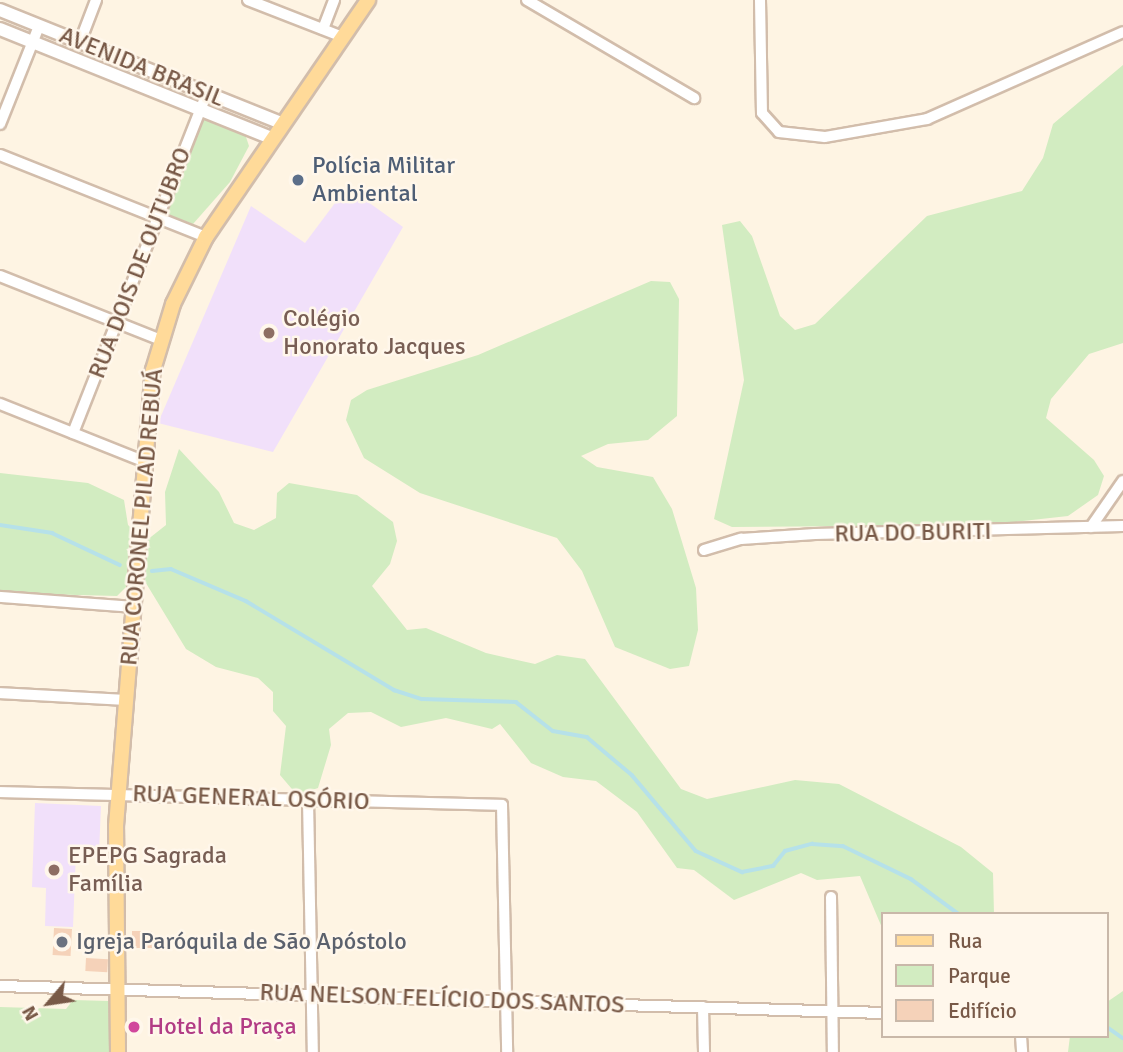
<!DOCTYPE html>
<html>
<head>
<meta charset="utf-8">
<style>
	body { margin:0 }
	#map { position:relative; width:1123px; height:1052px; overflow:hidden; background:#fef4e3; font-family:Signika,sans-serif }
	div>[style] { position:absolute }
	.education>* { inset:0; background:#f1e0fa }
	.green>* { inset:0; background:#d2ecc1 }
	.stream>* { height:3.5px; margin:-1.75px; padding:0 1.75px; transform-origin:1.75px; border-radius:1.75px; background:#b6e1e9 }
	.building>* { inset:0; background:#f5d2b9; transform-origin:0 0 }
	.roads { filter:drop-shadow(2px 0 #d2bdab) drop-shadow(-2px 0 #d2bdab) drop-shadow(0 2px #d2bdab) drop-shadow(0 -2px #d2bdab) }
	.minor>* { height:10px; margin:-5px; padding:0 5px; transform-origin:5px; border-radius:5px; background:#fff }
	.tertiary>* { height:12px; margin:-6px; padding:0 6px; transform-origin:6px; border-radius:6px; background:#fff }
	.primary>* { height:14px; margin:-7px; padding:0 7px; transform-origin:7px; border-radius:7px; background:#ffda99 }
	.dots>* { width:19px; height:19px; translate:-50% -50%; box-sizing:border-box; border:4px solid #fff7eb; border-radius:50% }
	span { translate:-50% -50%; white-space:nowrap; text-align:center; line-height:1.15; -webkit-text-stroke:5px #fff7eb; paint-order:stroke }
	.street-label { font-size:24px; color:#785947 }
	.service-label { font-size:24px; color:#4e5e75 }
	.left { translate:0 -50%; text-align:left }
	.education-label { font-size:24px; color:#785e54 }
	.worship-label { font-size:24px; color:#5b616d }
	.hotel-label { font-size:24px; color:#b23c85 }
	.legend { position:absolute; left:881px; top:912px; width:228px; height:126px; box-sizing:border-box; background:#fff7eb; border:2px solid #c9b8a9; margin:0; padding:9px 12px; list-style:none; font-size:21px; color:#785947 }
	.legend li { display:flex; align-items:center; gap:14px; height:35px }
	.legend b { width:35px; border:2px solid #c9b8a9 }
	.north { position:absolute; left:14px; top:968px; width:70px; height:70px; -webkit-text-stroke:5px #fff7eb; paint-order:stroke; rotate:241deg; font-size:19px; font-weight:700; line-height:28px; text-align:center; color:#785947 }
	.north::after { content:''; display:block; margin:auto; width:24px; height:32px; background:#785947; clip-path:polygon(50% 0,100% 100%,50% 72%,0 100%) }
</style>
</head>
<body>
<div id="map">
	<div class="education">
		<i style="clip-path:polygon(347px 187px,403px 227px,273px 452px,158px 423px,251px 206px,305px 243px)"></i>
		<i style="clip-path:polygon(35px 803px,101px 806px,99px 853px,76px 852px,73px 927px,45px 926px,46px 888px,32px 887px)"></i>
	</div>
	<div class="green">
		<i style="clip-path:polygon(1123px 65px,1123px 343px,1089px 354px,1051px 399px,1046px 418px,1094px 460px,1104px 476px,1098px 495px,1068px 516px,988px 525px,732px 527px,714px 519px,744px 380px,722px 225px,740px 221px,752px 236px,780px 316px,795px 330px,815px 324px,927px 216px,1022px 191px,1043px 158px,1053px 124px)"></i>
		<i style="clip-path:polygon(203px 117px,245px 134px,249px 146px,230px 182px,193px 224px,164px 213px)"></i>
		<i style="clip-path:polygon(651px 281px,670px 282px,679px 299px,677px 416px,648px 440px,608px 444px,581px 456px,597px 467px,653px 477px,672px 509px,696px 588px,698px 630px,689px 666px,670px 669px,615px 647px,582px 571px,557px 538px,420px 493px,364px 458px,346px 420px,351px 400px,367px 390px,478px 355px)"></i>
		<i style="clip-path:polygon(179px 449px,219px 492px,234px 523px,254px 530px,276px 518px,277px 493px,289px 483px,357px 495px,393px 522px,397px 541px,390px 564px,372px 586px,407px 630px,426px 628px,486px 653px,535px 664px,557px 655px,585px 659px,681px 789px,707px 799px,795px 780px,839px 784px,961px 847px,993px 873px,994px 914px,883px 914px,883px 930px,860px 876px,817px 880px,801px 873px,734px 900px,694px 870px,677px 868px,637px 812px,596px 781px,563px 777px,531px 763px,500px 724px,492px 729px,446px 718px,401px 727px,371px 712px,348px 713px,329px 729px,331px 745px,318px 788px,297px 795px,280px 775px,286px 726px,273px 711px,273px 692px,258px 678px,216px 667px,186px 649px,138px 570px,142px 544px,166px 525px,165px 492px)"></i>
		<i style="clip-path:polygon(0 473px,88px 483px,124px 500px,128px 525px,136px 532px,131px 582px,117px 596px,0 593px)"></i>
		<i style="clip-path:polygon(1123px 991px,1123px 1052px,1068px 1052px,1070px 1036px,1107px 1036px,1107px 1002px)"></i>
		<i style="clip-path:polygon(73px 1000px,109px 1001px,109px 1052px,0 1052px,0 1007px,66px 1009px)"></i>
	</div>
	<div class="stream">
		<i style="left:0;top:525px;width:53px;rotate:8.7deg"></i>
		<i style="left:52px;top:533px;width:75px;rotate:25.2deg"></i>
		<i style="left:152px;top:571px;width:19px;rotate:-6deg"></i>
		<i style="left:171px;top:569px;width:82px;rotate:23.1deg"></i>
		<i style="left:246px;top:601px;width:173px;rotate:31deg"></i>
		<i style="left:394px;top:690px;width:29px;rotate:18deg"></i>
		<i style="left:422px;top:699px;width:94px;rotate:1.8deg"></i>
		<i style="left:516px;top:702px;width:47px;rotate:38.1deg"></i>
		<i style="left:553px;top:731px;width:35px;rotate:10deg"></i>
		<i style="left:587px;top:737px;width:59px;rotate:40.2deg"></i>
		<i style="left:632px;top:775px;width:99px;rotate:49.9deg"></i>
		<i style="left:696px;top:851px;width:51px;rotate:24.5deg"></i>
		<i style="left:742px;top:872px;width:32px;rotate:-11deg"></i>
		<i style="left:773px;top:866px;width:19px;rotate:-51deg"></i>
		<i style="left:785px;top:851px;width:28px;rotate:-15deg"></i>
		<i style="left:812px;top:844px;width:31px;rotate:4deg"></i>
		<i style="left:843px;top:846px;width:76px;rotate:25.9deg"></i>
		<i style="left:911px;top:879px;width:59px;rotate:36.1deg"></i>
		<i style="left:1107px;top:1027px;width:19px;rotate:35deg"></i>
	</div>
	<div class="building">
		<i style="left:54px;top:928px;width:18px;height:27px;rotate:3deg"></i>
		<i style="left:152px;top:931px;width:17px;height:20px;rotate:90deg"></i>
		<i style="left:86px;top:958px;width:22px;height:13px;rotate:3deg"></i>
	</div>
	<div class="roads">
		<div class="minor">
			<i style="left:248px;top:0;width:102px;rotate:21.3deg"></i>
			<i style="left:527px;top:0;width:194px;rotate:30.4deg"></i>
			<i style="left:760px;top:0;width:113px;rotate:89deg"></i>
			<i style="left:762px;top:113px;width:25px;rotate:48deg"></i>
			<i style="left:779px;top:132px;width:46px;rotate:6.2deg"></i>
			<i style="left:825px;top:137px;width:104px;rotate:-10deg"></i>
			<i style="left:927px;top:119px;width:214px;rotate:-23.9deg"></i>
			<i style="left:323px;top:29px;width:31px;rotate:-69deg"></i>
			<i style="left:80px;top:42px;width:45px;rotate:-69.1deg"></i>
			<i style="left:0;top:124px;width:105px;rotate:-68.3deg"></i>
			<i style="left:0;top:155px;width:222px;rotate:21.7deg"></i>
			<i style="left:0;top:276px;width:173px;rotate:21.7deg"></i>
			<i style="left:0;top:404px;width:154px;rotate:21.7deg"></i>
			<i style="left:73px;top:433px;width:365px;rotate:-68.5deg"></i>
			<i style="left:1091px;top:527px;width:56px;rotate:-55.2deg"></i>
			<i style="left:704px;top:550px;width:39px;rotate:-17deg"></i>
			<i style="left:741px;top:539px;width:74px;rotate:-3.9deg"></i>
			<i style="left:815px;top:534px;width:308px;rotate:-1.5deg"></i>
			<i style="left:0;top:597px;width:133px;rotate:4.3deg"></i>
			<i style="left:0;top:693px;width:126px;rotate:3.2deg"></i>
			<i style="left:0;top:792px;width:502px;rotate:1.48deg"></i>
			<i style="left:502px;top:805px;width:247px;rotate:88.8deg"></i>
			<i style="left:308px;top:800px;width:252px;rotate:88.9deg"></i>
			<i style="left:831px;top:897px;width:155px;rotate:89.3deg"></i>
			<i style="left:0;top:986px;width:883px;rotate:1.75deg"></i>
			<i style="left:703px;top:1007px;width:45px;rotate:88.7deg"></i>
			<i style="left:1021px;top:1036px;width:16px;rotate:86deg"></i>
		</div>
		<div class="tertiary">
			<i style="left:0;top:10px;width:305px;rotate:21.9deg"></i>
			<i style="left:0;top:29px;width:294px;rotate:21.9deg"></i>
		</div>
		<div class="primary">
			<i style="left:118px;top:1052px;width:226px;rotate:-90.5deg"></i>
			<i style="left:116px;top:826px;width:457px;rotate:-85.4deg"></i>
			<i style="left:153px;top:370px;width:69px;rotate:-73.1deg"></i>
			<i style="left:173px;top:304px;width:75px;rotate:-63.8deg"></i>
			<i style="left:206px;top:237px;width:287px;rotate:-55.6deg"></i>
		</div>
	</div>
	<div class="dots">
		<i style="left:298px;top:180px;background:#5c6f8a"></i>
		<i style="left:269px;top:333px;background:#8d6e63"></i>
		<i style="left:54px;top:870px;background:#8d6e63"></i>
		<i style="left:62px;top:942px;background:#6b7280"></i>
		<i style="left:134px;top:1027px;background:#d1479c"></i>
	</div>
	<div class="street-label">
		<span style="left:142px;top:67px;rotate:22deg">AVENIDA BRASIL</span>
		<span style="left:140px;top:263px;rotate:-69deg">RUA DOIS DE OUTUBRO</span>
		<span style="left:142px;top:517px;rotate:-85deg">RUA CORONEL PILAD REBUÁ</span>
		<span style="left:913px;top:533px;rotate:-1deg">RUA DO BURITI</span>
		<span style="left:251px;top:798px;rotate:2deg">RUA GENERAL OSÓRIO</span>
		<span style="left:442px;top:999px;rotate:2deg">RUA NELSON FELÍCIO DOS SANTOS</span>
	</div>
	<div class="service-label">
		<span class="left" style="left:312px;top:180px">Polícia Militar<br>Ambiental</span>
	</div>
	<div class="education-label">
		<span class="left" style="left:283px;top:333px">Colégio<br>Honorato Jacques</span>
		<span class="left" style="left:68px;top:870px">EPEPG Sagrada<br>Família</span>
	</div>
	<div class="worship-label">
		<span class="left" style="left:76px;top:942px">Igreja Paróquila de São Apóstolo</span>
	</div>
	<div class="hotel-label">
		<span class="left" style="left:148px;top:1027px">Hotel da Praça</span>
	</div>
	<ul class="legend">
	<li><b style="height:9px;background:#ffda99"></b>Rua</li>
	<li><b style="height:19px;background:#d2ecc1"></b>Parque</li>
	<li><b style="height:19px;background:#f5d2b9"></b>Edifício</li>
	</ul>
	<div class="north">N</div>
</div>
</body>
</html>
